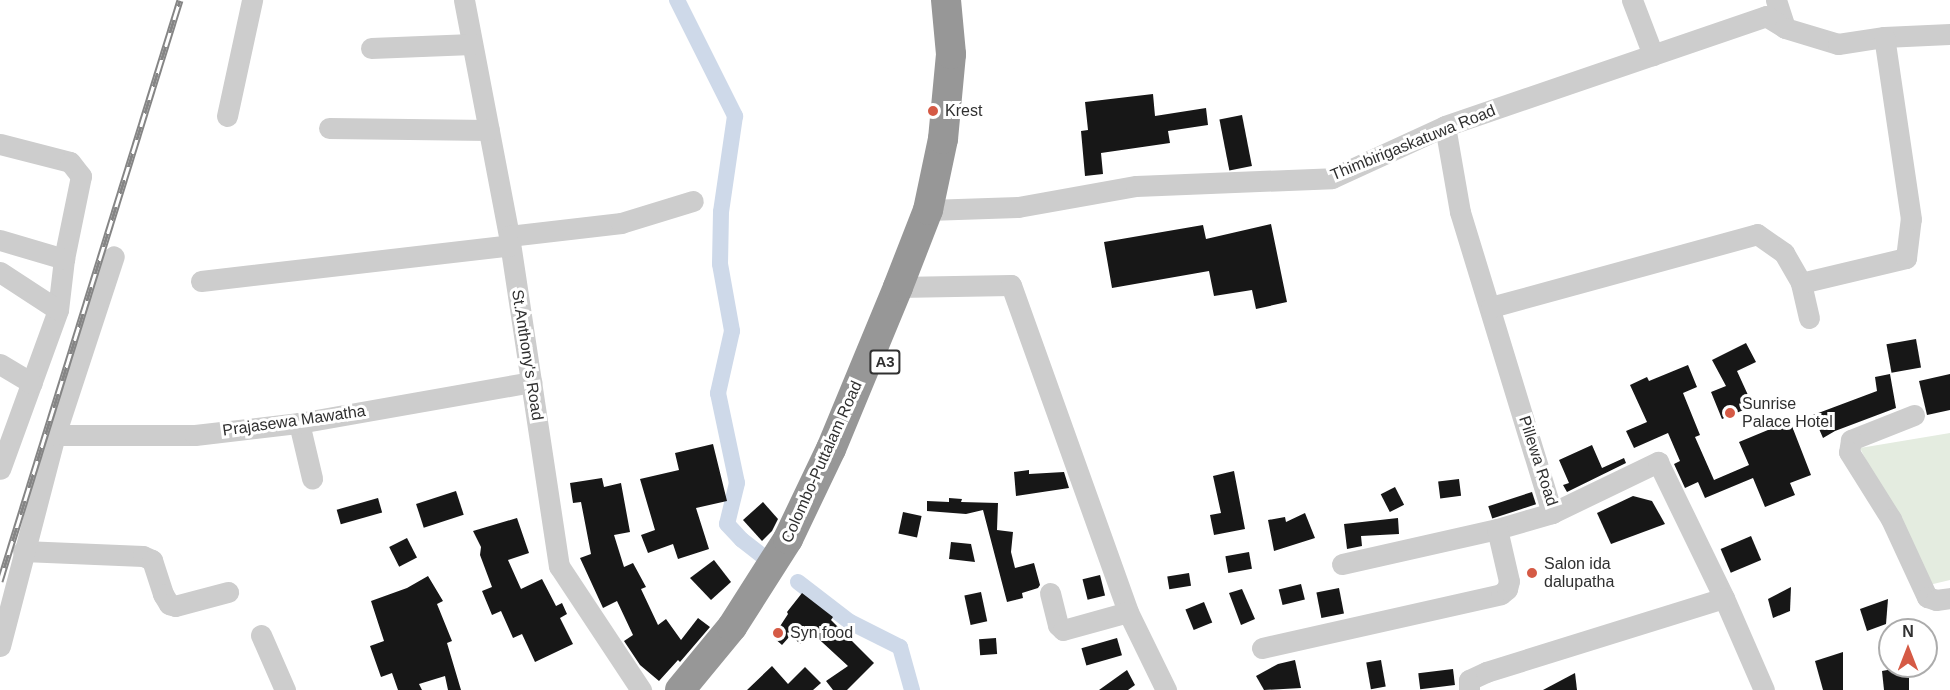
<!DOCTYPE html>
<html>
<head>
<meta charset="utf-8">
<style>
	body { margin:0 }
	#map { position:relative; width:1950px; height:690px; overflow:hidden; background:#fff; font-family:Arial,sans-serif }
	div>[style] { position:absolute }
	.green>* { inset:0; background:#e4ece0 }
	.canal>* { height:16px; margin:-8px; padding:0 8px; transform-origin:8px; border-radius:8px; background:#ced9e9 }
	.building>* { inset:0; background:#171717; transform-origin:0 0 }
	.minor>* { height:21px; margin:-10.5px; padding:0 10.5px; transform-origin:10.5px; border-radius:10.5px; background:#cdcdcd }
	.highway>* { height:30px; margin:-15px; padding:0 15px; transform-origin:15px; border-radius:15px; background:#979797 }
	.rail>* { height:7px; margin-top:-3.5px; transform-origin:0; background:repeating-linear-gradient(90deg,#fff 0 14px,#858585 0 28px); box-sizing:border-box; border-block:2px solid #858585 }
	.dots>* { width:16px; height:16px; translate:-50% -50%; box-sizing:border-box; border:3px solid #fff; border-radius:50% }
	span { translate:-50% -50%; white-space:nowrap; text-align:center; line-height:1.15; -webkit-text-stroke:6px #fff; paint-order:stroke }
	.shield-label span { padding:2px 4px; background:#fff; border:2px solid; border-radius:4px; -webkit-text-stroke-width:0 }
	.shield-label { font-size:15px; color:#303030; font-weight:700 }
	.poi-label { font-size:16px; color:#303030 }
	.left { translate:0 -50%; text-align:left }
	.street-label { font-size:16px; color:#303030 }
	.north { position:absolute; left:1878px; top:618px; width:60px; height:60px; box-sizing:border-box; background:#fff; border:2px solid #acacac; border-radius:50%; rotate:0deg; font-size:16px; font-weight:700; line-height:24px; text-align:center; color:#303030 }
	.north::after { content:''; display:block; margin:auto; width:21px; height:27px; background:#d55a45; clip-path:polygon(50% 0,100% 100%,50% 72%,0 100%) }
</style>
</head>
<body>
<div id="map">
	<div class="green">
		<i style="clip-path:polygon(1950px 433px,1950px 580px,1929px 585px,1860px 448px)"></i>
	</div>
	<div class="canal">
		<i style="left:677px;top:0;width:130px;rotate:63.4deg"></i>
		<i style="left:735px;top:116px;width:97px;rotate:98.3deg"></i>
		<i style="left:721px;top:212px;width:52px;rotate:91.1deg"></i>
		<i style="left:720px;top:264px;width:68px;rotate:79.8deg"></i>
		<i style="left:732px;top:331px;width:64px;rotate:102.7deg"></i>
		<i style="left:718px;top:393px;width:92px;rotate:78.1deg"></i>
		<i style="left:737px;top:483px;width:42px;rotate:103.7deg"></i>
		<i style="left:727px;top:524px;width:22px;rotate:47deg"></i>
		<i style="left:742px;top:540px;width:24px;rotate:38deg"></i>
		<i style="left:798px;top:582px;width:66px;rotate:37.6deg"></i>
		<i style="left:850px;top:622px;width:56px;rotate:26.6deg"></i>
		<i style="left:900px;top:647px;width:45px;rotate:74.4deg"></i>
	</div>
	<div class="building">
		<i style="clip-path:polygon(1153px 94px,1155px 116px,1206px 108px,1208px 125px,1168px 131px,1170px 143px,1101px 153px,1103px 174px,1085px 176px,1081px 131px,1088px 130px,1085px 102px)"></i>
		<i style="left:1242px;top:115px;width:52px;height:23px;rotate:79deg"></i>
		<i style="clip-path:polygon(1271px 224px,1287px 302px,1256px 309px,1252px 290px,1214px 296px,1209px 271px,1112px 288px,1104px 242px,1203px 225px,1206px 239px)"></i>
		<i style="left:1916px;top:339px;width:29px;height:30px;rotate:80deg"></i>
		<i style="clip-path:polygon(1746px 343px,1756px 362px,1737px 371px,1753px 406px,1722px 419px,1711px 392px,1726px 386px,1712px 360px)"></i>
		<i style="clip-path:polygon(1688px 365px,1697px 387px,1683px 393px,1700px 435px,1695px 437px,1714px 480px,1749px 465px,1739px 442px,1790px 421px,1811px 475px,1790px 483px,1795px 495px,1765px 507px,1753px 478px,1705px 498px,1698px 482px,1685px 488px,1674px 464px,1680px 461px,1668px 433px,1634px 448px,1626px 431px,1647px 422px,1630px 385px,1647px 377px,1649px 381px)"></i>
		<i style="clip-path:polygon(1890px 374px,1896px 408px,1835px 431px,1823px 438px,1813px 415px,1877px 391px,1875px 377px)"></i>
		<i style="clip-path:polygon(1950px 374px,1950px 410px,1927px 415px,1919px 381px)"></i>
		<i style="clip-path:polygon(713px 444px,727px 501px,696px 508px,709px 549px,678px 559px,673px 544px,648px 553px,641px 535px,655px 530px,640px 479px,679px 470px,675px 453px)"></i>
		<i style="clip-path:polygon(1592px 445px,1602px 468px,1624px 458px,1626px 463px,1567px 492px,1563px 485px,1569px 483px,1559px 460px)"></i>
		<i style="clip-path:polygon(1029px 470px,1029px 474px,1064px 472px,1069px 488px,1016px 496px,1014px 472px)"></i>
		<i style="clip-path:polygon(1234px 471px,1245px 529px,1214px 535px,1210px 515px,1221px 513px,1213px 476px)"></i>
		<i style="clip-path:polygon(602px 478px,604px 487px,621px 483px,630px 532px,614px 535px,624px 567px,633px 563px,646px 587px,641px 589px,658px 625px,666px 619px,681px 640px,698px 618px,710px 627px,680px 662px,678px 660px,659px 681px,640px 665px,624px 641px,633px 635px,617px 601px,603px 608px,580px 558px,591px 554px,581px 502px,573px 503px,570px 483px)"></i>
		<i style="left:1459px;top:479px;width:17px;height:21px;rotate:83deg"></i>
		<i style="left:1395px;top:487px;width:20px;height:16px;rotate:63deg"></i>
		<i style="left:456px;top:491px;width:25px;height:42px;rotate:72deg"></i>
		<i style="left:1532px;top:492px;width:13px;height:46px;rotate:72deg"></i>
		<i style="clip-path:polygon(1633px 496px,1652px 501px,1665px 524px,1611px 544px,1597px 513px)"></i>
		<i style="left:378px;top:498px;width:15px;height:43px;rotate:74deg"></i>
		<i style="clip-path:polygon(949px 498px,962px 499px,961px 502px,998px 503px,997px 530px,1013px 532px,1011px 552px,1015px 568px,1034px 563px,1040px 585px,1038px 588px,1022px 593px,1023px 598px,1007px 602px,983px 510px,966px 514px,927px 511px,927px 501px,949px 502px)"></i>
		<i style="clip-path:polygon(763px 502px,778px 519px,772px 531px,762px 541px,743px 520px)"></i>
		<i style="left:903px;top:512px;width:19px;height:22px;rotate:12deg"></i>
		<i style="clip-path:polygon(1305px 513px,1315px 538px,1274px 551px,1268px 520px,1285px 517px,1286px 522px)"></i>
		<i style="clip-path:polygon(517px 518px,529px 553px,508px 560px,521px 589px,542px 579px,556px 606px,562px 603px,567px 614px,560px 618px,573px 644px,535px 662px,522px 634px,513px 638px,501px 611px,492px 615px,482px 591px,492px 587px,480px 555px,481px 547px,473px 531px)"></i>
		<i style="clip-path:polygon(1398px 518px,1399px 534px,1361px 536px,1362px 546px,1347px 549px,1344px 524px)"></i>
		<i style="left:1751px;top:536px;width:26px;height:33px;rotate:67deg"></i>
		<i style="left:407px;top:538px;width:22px;height:20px;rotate:63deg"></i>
		<i style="clip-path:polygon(951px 542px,971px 544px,975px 562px,949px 559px)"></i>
		<i style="left:1249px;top:552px;width:17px;height:24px;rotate:80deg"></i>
		<i style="clip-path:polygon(714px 560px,731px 582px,711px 600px,690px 578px)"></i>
		<i style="left:1189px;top:573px;width:13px;height:22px;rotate:81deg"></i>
		<i style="left:1100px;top:575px;width:21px;height:18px;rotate:76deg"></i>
		<i style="clip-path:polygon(428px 576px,443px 601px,437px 604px,452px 641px,447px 643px,461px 690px,448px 690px,445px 676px,419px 684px,422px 690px,398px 690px,392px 673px,381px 677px,370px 646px,384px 641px,371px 601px,407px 588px)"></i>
		<i style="left:1301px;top:584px;width:16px;height:23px;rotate:76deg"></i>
		<i style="clip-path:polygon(1791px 587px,1790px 611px,1773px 618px,1768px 599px)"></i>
		<i style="left:1339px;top:588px;width:26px;height:23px;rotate:79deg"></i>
		<i style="clip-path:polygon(1242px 589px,1255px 619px,1241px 625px,1229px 593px)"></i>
		<i style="left:981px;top:592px;width:30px;height:17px;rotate:78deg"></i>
		<i style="clip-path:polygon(802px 593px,833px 617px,831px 620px,874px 663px,847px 690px,833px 690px,826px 681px,848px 666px,810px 631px,801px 644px,790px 636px,782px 645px,773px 637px,788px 614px,787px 612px)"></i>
		<i style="clip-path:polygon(1888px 599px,1886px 624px,1867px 631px,1860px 609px)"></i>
		<i style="left:1204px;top:602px;width:22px;height:20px;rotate:68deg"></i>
		<i style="left:996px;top:638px;width:16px;height:17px;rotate:86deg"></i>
		<i style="left:1117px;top:638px;width:18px;height:37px;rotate:74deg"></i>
		<i style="clip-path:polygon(1843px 652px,1843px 690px,1823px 690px,1815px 661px)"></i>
		<i style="clip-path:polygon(1295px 660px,1301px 688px,1264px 690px,1256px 676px,1278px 664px)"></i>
		<i style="left:1381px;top:660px;width:27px;height:15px;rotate:80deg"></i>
		<i style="clip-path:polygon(772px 666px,788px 684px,805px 667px,821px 683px,813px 690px,747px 690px)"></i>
		<i style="clip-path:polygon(1909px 666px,1909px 690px,1884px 690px,1882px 671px)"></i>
		<i style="left:1453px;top:669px;width:16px;height:35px;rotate:83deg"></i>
		<i style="clip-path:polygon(1127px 670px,1135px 685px,1128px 690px,1099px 690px)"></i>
		<i style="clip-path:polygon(1575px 673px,1577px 690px,1543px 690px)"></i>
	</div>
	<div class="minor">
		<i style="left:464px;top:0;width:240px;rotate:79.2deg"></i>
		<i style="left:509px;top:236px;width:334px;rotate:81.4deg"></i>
		<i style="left:559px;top:566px;width:149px;rotate:56.5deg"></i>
		<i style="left:1632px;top:0;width:59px;rotate:69.1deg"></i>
		<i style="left:1776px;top:0;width:29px;rotate:72deg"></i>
		<i style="left:371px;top:48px;width:101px;rotate:-2.3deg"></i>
		<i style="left:227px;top:116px;width:119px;rotate:-77.8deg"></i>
		<i style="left:1445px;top:126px;width:87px;rotate:80.1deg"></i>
		<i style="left:1460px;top:212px;width:315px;rotate:73deg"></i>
		<i style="left:1552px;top:513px;width:118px;rotate:-25.7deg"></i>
		<i style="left:1658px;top:462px;width:151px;rotate:64.1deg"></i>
		<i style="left:1724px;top:598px;width:100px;rotate:66.5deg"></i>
		<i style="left:329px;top:128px;width:160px;rotate:0.7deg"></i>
		<i style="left:0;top:144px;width:72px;rotate:14.4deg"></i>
		<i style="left:70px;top:162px;width:18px;rotate:52deg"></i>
		<i style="left:81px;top:176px;width:85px;rotate:101.6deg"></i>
		<i style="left:64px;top:259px;width:51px;rotate:96.7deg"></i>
		<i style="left:58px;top:310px;width:169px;rotate:110deg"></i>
		<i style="left:928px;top:210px;width:90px;rotate:-1.9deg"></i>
		<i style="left:1018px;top:207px;width:120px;rotate:-10.1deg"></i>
		<i style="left:1136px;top:186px;width:196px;rotate:-2.3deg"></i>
		<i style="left:1332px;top:178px;width:124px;rotate:-24.7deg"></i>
		<i style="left:1445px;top:126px;width:339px;rotate:-18.9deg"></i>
		<i style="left:1766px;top:16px;width:22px;rotate:32deg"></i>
		<i style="left:1785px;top:28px;width:55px;rotate:16.8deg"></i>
		<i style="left:1838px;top:44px;width:47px;rotate:-8.7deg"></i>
		<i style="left:1884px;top:37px;width:66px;rotate:-2.6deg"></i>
		<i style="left:509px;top:236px;width:113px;rotate:-6.6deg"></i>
		<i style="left:621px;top:223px;width:75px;rotate:-17deg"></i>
		<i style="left:0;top:240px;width:67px;rotate:16.5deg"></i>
		<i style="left:0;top:272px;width:69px;rotate:33.2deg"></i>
		<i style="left:201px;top:281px;width:311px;rotate:-6.6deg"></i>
		<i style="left:898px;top:287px;width:113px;rotate:-1deg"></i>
		<i style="left:1011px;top:285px;width:347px;rotate:70.3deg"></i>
		<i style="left:1128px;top:612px;width:87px;rotate:64deg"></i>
		<i style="left:1491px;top:307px;width:276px;rotate:-15.3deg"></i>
		<i style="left:1757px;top:234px;width:33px;rotate:35deg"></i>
		<i style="left:1784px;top:253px;width:34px;rotate:60deg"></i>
		<i style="left:1809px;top:318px;width:36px;rotate:-103deg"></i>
		<i style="left:1801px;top:283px;width:108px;rotate:-13.4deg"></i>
		<i style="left:1906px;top:258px;width:39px;rotate:-83deg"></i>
		<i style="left:1911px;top:219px;width:184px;rotate:-98.4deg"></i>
		<i style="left:0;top:364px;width:37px;rotate:31deg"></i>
		<i style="left:1914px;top:415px;width:68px;rotate:158.4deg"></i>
		<i style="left:1851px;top:440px;width:12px;rotate:99deg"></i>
		<i style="left:1849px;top:452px;width:79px;rotate:57.9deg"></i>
		<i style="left:1891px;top:519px;width:86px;rotate:65.2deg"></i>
		<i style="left:1927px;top:597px;width:9px;rotate:18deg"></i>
		<i style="left:1936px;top:600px;width:14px;rotate:-8deg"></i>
		<i style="left:299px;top:423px;width:57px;rotate:76.7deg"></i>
		<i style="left:55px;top:435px;width:140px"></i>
		<i style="left:195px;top:435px;width:105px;rotate:-6.6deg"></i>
		<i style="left:299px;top:423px;width:236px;rotate:-10deg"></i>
		<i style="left:23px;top:551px;width:120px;rotate:2.4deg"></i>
		<i style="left:143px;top:556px;width:10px;rotate:24deg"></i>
		<i style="left:152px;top:560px;width:36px;rotate:72deg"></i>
		<i style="left:163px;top:594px;width:12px;rotate:59deg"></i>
		<i style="left:169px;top:604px;width:6px;rotate:18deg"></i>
		<i style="left:175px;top:606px;width:55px;rotate:-14.8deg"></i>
		<i style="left:1342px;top:564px;width:159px;rotate:-12.7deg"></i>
		<i style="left:1497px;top:529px;width:57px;rotate:-16.2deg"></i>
		<i style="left:1050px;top:593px;width:33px;rotate:76deg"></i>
		<i style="left:1058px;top:625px;width:7px;rotate:45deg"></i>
		<i style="left:1063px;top:630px;width:67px;rotate:-15.5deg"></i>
		<i style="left:261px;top:635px;width:60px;rotate:66.4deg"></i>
		<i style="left:0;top:646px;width:218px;rotate:-75.4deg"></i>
		<i style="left:55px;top:435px;width:188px;rotate:-71.8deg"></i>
		<i style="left:1262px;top:648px;width:245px;rotate:-12.7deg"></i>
		<i style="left:1501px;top:594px;width:8px;rotate:-40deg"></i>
		<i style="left:1507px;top:589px;width:8px;rotate:-76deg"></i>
		<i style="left:1509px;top:581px;width:53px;rotate:-103deg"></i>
		<i style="left:1469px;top:690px;width:10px;rotate:-90deg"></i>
		<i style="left:1469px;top:680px;width:19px;rotate:-25deg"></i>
		<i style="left:1486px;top:672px;width:249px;rotate:-17.3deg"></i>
	</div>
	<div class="highway">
		<i style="left:680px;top:690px;width:82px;rotate:-50.5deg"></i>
		<i style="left:732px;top:627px;width:104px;rotate:-57.5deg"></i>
		<i style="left:788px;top:539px;width:100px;rotate:-64.5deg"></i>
		<i style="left:831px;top:449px;width:175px;rotate:-67.5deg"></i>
		<i style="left:898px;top:287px;width:83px;rotate:-68.7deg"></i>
		<i style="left:928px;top:210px;width:73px;rotate:-78.1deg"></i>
		<i style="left:943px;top:139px;width:85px;rotate:-84.6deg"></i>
		<i style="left:951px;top:54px;width:54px;rotate:-95.3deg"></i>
	</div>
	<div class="rail">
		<i style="left:0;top:581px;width:608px;rotate:-72.79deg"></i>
	</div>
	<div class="dots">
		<i style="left:933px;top:111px;background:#d55a45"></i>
		<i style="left:1730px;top:413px;background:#d55a45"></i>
		<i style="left:1532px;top:573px;background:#d55a45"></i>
		<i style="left:778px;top:633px;background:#d55a45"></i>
	</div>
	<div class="shield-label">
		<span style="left:885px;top:362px">A3</span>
	</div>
	<div class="poi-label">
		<span class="left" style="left:945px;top:111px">Krest</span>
		<span class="left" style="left:1742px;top:413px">Sunrise<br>Palace Hotel</span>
		<span class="left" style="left:1544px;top:573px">Salon ida<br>dalupatha</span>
		<span class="left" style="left:790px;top:633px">Syn food</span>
	</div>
	<div class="street-label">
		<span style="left:1413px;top:143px;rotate:-22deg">Thimbirigaskatuwa Road</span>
		<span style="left:527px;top:355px;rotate:81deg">St.Anthony's Road</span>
		<span style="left:294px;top:421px;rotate:-8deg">Prajasewa Mawatha</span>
		<span style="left:1538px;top:461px;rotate:72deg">Pillewa Road</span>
		<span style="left:822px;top:462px;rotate:-66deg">Colombo-Puttalam Road</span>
	</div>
	<div class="north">N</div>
</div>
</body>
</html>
